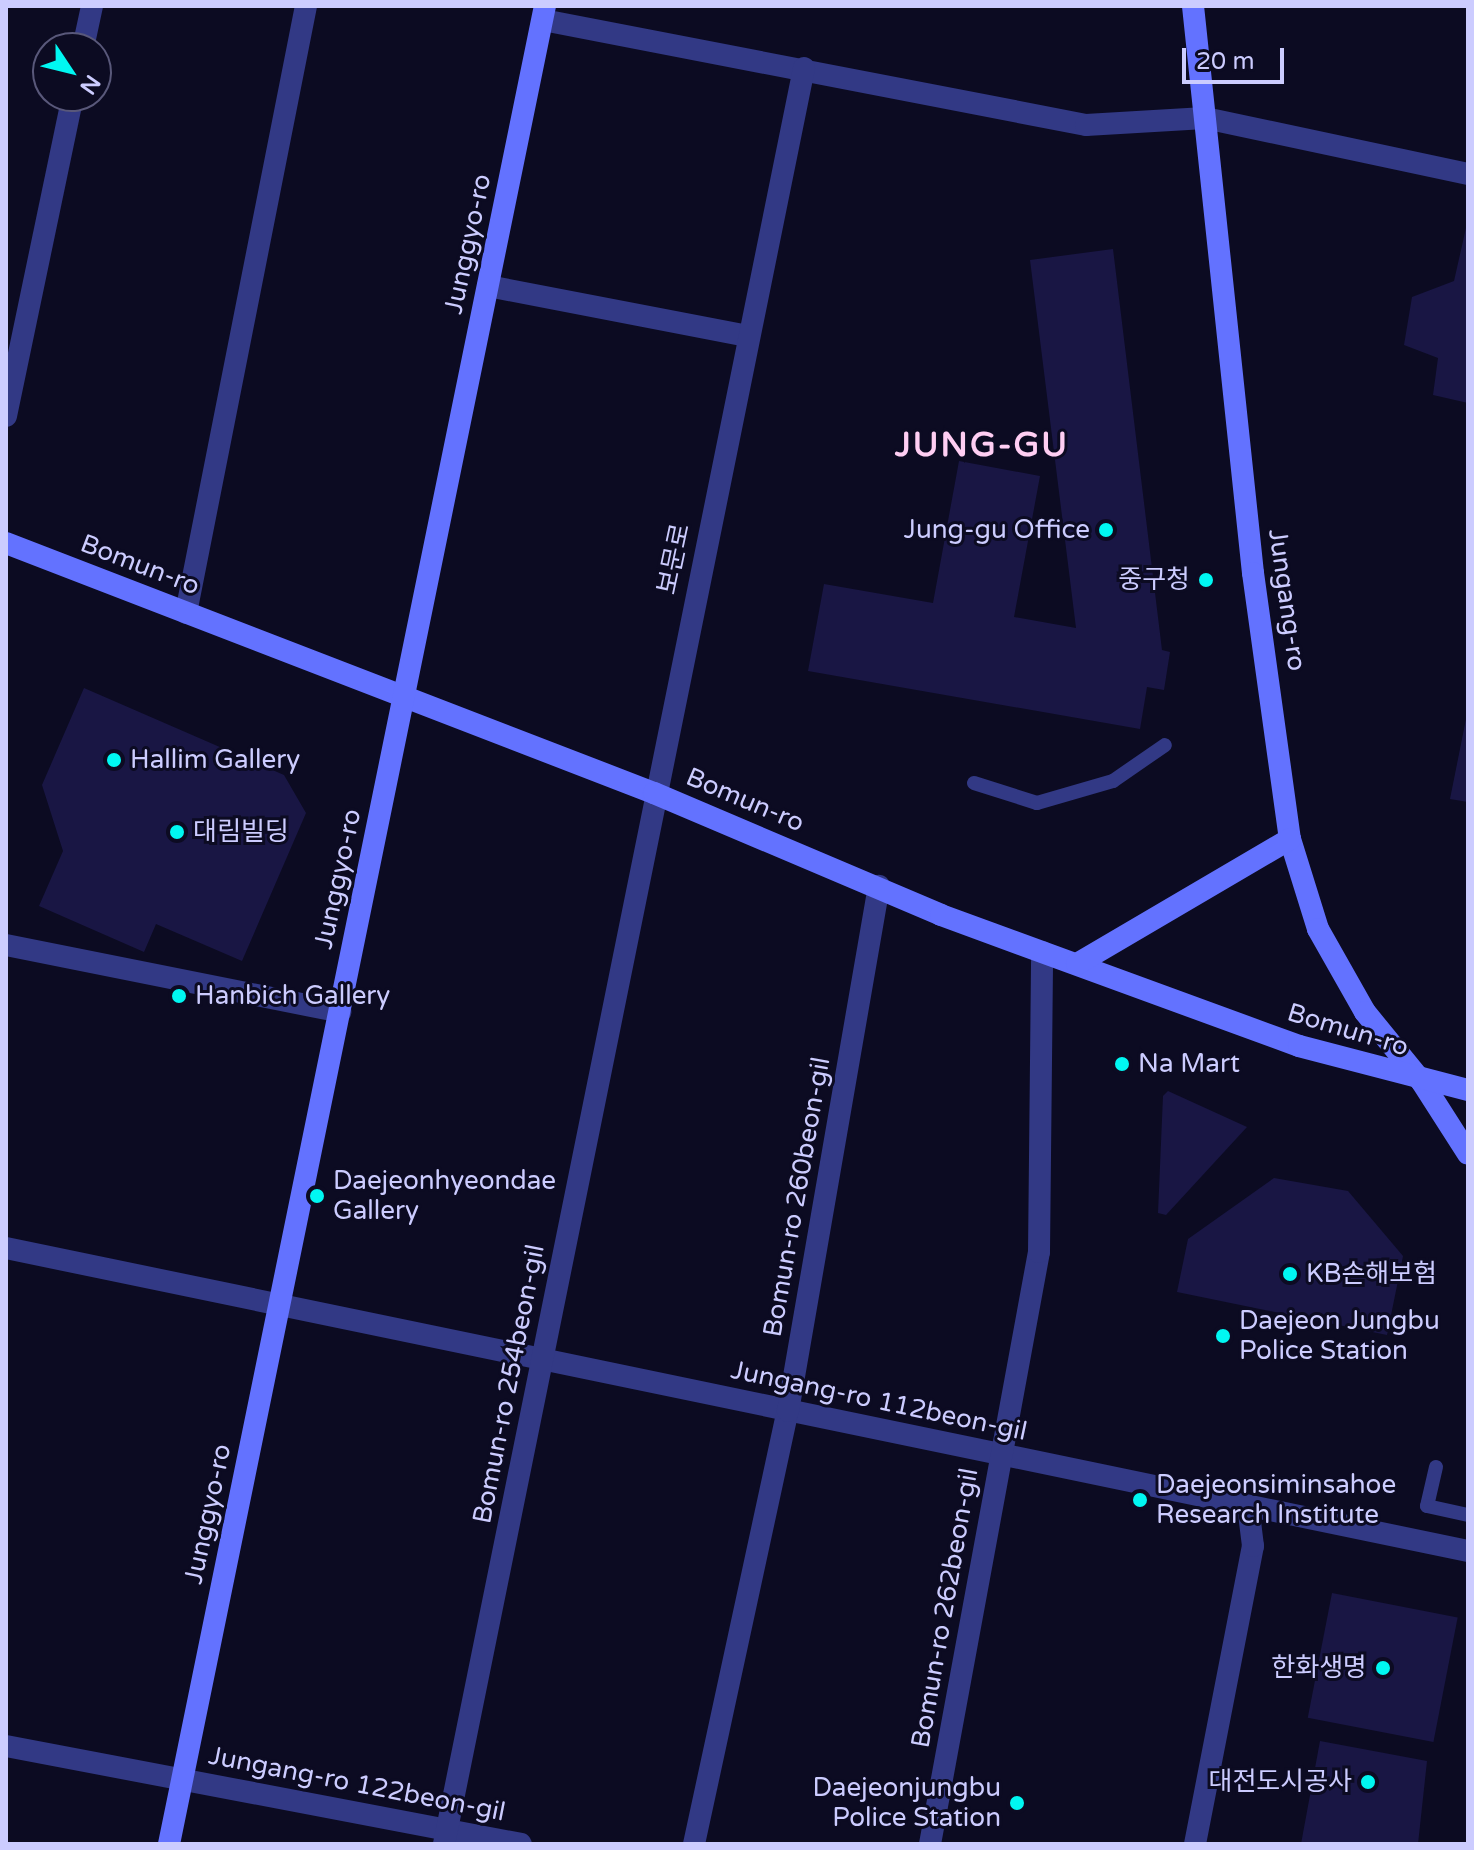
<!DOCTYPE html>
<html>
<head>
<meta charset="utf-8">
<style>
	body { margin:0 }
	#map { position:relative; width:1474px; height:1850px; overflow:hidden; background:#0c0b22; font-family:"Varela Round","Noto Sans KR",sans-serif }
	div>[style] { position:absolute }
	.building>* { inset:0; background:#191644; transform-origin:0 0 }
	.service>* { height:14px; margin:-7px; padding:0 7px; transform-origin:7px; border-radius:7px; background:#323985 }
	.minor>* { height:22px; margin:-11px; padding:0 11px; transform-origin:11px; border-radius:11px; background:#323985 }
	.secondary>* { height:22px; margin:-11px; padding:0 11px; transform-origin:11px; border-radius:11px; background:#6372ff }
	.dots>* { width:22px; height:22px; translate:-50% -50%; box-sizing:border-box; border:4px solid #0c0b22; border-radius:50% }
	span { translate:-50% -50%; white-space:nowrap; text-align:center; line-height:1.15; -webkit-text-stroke:6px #0c0b22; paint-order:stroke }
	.street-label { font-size:26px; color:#ccf }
	.poi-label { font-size:26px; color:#ccf }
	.right { translate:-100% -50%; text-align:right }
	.left { translate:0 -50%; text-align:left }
	.district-label { font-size:34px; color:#ffcef3; font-weight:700; letter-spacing:2px }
	.frame { position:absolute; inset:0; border:8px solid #ccf; pointer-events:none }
	.north { position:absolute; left:32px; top:32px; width:80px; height:80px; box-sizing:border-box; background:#0c0b22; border:2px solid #59587a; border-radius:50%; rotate:125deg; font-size:22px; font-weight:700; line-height:32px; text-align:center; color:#ccf }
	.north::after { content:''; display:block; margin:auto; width:28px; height:36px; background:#00f7f2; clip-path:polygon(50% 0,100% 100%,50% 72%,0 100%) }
	.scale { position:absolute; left:1182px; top:48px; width:102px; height:36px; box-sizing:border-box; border:4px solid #ccf; border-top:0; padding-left:10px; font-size:24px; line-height:28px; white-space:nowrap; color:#ccf; -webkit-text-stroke:6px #0c0b22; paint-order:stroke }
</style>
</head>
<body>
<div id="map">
	<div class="building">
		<i style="clip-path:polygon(1468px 219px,1468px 403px,1433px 395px,1438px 358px,1404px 345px,1412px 297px,1454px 281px)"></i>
		<i style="clip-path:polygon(1113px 249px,1162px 650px,1170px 652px,1164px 690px,1147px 687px,1140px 729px,808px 671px,824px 584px,933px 603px,959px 461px,1040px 476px,1014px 617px,1076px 628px,1030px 260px)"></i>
		<i style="clip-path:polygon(84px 688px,284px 775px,306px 813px,242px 961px,156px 924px,144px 952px,39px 906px,63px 851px,42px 785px)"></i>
		<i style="clip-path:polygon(1468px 709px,1468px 802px,1450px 799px)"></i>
		<i style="clip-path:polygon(1168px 1091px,1247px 1127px,1166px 1215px,1158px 1213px,1163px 1096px)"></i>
		<i style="clip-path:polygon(1274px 1178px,1348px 1191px,1403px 1256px,1387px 1335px,1177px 1292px,1188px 1239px)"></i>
		<i style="left:1332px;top:1593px;width:128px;height:127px;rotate:11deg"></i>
		<i style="clip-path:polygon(1320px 1741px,1427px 1761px,1418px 1844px,1301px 1844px)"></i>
	</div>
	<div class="service">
		<i style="left:974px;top:783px;width:66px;rotate:17.6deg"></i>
		<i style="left:1037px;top:803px;width:79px;rotate:-16.1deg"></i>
		<i style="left:1113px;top:781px;width:63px;rotate:-34.7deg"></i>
		<i style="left:1436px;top:1467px;width:40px;rotate:103deg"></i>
		<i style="left:1427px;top:1506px;width:42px;rotate:12.4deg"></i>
	</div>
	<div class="minor">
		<i style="left:543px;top:20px;width:553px;rotate:10.94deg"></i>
		<i style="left:1086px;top:125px;width:119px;rotate:-3.4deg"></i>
		<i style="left:1205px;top:118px;width:269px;rotate:12deg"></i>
		<i style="left:83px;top:48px;width:43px;rotate:-77.9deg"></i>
		<i style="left:488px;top:286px;width:265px;rotate:10.9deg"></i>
		<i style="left:6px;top:416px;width:327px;rotate:-78.2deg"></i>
		<i style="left:186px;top:613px;width:619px;rotate:-78.82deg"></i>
		<i style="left:6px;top:945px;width:341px;rotate:11.3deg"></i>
		<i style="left:6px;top:1248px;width:1493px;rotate:11.71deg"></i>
		<i style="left:6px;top:1746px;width:524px;rotate:10.77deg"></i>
		<i style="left:444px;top:1844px;width:1812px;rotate:-78.54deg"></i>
		<i style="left:694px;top:1844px;width:443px;rotate:-77.8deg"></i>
		<i style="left:788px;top:1411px;width:533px;rotate:-80.17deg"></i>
		<i style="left:930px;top:1844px;width:602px;rotate:-79.57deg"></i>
		<i style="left:1039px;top:1252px;width:300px;rotate:-89.4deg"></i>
		<i style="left:1195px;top:1844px;width:304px;rotate:-79deg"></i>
		<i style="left:1253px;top:1546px;width:40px;rotate:-97.1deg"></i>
	</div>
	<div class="secondary">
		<i style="left:1193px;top:6px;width:570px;rotate:83.96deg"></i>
		<i style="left:1253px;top:573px;width:269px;rotate:82.1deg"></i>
		<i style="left:1290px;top:839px;width:94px;rotate:72.7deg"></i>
		<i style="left:1318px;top:929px;width:95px;rotate:60.5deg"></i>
		<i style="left:1365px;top:1012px;width:90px;rotate:50.8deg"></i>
		<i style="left:1422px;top:1082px;width:85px;rotate:57.4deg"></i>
		<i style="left:6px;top:543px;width:695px;rotate:21.1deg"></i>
		<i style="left:654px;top:793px;width:312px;rotate:23deg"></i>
		<i style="left:941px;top:915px;width:381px;rotate:20.1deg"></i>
		<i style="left:1299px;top:1046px;width:175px;rotate:14.6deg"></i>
		<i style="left:1077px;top:964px;width:247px;rotate:-30.4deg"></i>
		<i style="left:169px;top:1844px;width:1876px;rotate:-78.44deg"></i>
	</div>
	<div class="dots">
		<i style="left:1106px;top:530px;background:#00f7f2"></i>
		<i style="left:1206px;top:580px;background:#00f7f2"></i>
		<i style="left:114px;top:760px;background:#00f7f2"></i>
		<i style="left:177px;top:832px;background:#00f7f2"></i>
		<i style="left:179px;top:996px;background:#00f7f2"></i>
		<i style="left:1122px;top:1064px;background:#00f7f2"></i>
		<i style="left:317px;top:1196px;background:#00f7f2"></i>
		<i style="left:1290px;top:1274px;background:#00f7f2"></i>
		<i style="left:1223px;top:1336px;background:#00f7f2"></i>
		<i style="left:1140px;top:1500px;background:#00f7f2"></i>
		<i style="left:1383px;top:1668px;background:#00f7f2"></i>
		<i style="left:1368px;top:1782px;background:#00f7f2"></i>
		<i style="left:1017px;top:1803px;background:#00f7f2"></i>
	</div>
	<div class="street-label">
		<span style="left:468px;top:244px;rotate:-78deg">Junggyo-ro</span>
		<span style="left:674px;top:559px;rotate:-78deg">보문로</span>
		<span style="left:140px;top:565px;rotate:21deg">Bomun-ro</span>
		<span style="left:1287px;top:600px;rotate:82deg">Jungang-ro</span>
		<span style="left:745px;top:800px;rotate:23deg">Bomun-ro</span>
		<span style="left:338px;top:879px;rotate:-78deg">Junggyo-ro</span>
		<span style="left:1348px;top:1030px;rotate:17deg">Bomun-ro</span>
		<span style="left:797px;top:1197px;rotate:-80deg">Bomun-ro 260beon-gil</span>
		<span style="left:509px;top:1384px;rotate:-79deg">Bomun-ro 254beon-gil</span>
		<span style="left:879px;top:1401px;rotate:12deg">Jungang-ro 112beon-gil</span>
		<span style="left:208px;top:1514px;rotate:-78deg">Junggyo-ro</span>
		<span style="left:945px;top:1608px;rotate:-80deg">Bomun-ro 262beon-gil</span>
		<span style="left:357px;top:1784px;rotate:11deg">Jungang-ro 122beon-gil</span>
	</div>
	<div class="poi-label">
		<span class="right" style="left:1090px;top:530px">Jung-gu Office</span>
		<span class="right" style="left:1190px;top:580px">중구청</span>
		<span class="left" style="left:130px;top:760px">Hallim Gallery</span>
		<span class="left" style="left:193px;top:832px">대림빌딩</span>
		<span class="left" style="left:195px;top:996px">Hanbich Gallery</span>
		<span class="left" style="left:1138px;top:1064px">Na Mart</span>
		<span class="left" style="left:333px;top:1196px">Daejeonhyeondae<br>Gallery</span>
		<span class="left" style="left:1306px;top:1274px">KB손해보험</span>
		<span class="left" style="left:1239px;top:1336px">Daejeon Jungbu<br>Police Station</span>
		<span class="left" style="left:1156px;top:1500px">Daejeonsiminsahoe<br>Research Institute</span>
		<span class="right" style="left:1367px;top:1668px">한화생명</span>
		<span class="right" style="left:1352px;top:1782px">대전도시공사</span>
		<span class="right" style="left:1001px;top:1803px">Daejeonjungbu<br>Police Station</span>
	</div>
	<div class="district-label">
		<span style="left:982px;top:446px">JUNG-GU</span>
	</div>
	<div class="frame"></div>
	<div class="north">N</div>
	<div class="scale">20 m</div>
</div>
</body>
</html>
